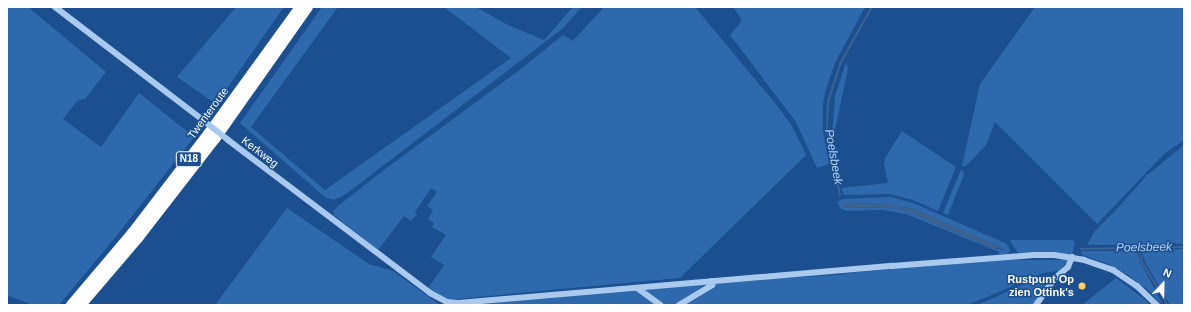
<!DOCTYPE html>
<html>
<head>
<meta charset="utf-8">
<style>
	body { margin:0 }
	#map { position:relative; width:1191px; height:312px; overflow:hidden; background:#1b4f8f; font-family:Helvetica,sans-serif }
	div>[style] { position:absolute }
	.green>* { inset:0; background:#2e69ad }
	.water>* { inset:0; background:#3c6290 }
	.stream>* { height:1.5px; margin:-0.75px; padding:0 0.75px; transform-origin:0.75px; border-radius:0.75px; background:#3c6290 }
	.minor>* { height:6px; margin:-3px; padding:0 3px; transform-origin:3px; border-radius:3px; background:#a9c9ee }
	.highway>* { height:10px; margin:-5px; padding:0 5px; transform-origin:5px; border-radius:5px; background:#fff }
	.minor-bridge>* { height:6px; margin:-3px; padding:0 3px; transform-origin:3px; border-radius:3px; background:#a9c9ee }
	.dots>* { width:11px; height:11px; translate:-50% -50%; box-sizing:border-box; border:2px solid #1b4f8f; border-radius:50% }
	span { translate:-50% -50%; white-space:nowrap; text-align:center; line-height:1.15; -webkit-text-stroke:3px #1b4f8f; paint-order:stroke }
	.shield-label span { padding:1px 3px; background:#1b4f8f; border:1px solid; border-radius:3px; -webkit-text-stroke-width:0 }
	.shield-label { font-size:10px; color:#fff; font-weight:700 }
	.street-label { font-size:11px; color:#fff }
	.poi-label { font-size:11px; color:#fff; font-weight:700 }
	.right { translate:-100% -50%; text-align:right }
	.water-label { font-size:12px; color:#b5d3f5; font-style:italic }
	.frame { position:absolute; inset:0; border:8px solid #fff; pointer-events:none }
	.north { position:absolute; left:1143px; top:264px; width:40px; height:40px; -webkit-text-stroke:3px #1b4f8f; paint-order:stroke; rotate:22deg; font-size:11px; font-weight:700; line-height:16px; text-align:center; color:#fff }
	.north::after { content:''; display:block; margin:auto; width:14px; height:18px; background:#fff; clip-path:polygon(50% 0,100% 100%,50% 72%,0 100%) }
</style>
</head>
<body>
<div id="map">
	<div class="green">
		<i style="clip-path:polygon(7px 7px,28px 7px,106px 72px,85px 99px,77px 101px,63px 119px,101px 147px,139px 93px,194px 137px,118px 234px,59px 305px,32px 305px,7px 295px)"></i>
		<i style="clip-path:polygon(236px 7px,284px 7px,216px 104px,177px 77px)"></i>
		<i style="clip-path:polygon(322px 7px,338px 7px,251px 127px,325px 190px,511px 58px,444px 7px,476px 7px,508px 25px,544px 40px,573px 7px,582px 7px,562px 29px,541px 45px,346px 194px,334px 200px,326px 198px,240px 123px)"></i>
		<i style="clip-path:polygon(604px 7px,695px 7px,779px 108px,792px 126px,806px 155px,680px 278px,445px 300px,428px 288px,444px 265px,431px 257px,446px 235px,432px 227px,434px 223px,428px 219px,433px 210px,427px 206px,437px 192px,431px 188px,415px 212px,417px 214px,411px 221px,404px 216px,378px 250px,334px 215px,333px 211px,338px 206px,380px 173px,521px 69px,563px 35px,573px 41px)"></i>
		<i style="clip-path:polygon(733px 7px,865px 7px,835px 63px,825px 92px,823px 104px,823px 131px,829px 164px,817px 168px,796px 122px,730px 35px,741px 22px,740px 17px)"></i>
		<i style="clip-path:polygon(1035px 7px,1184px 7px,1184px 140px,1164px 154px,1097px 224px,995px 122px,986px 145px,966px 166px,962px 166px,980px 84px)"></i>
		<i style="clip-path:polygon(846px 62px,848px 68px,834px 135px,832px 134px,835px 96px)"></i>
		<i style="clip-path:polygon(902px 131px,956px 167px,938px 211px,913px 200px,890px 194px,844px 195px,841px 188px,888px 183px,884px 164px,885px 158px)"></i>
		<i style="clip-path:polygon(1184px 145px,1184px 244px,1087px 245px,1094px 232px,1118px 208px,1146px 176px)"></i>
		<i style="clip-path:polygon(961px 170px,964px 172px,963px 177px,948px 215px,943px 213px)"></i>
		<i style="clip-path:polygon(evenodd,890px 197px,913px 203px,1005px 243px,1009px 247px,1010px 252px,1007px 254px,998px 254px,999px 252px,906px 214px,882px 210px,848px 211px,841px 209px,837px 202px,842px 199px,890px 197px,842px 203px,849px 204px,878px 203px,914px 209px,1005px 250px,993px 248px,906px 211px,888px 207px,849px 208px,846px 207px,842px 203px)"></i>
		<i style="clip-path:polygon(287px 208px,369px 264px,393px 271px,440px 305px,215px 305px)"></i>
		<i style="clip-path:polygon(1010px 240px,1073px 240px,1075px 243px,1072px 254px,1069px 255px,1020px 254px,1017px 252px)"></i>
		<i style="clip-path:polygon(1184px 249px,1184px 305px,1170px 305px,1145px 262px,1142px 253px,1145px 251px)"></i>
		<i style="clip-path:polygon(1081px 251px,1137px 251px,1141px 263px,1162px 303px,1160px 303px,1149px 291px,1128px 275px,1106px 263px,1082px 255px)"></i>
		<i style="clip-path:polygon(1006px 259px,1018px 260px,1069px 260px,1058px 271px,1043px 273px,968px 305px,684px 305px,713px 284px,721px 282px,838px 275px,858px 272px)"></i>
		<i style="clip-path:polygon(1045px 275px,1051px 276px,1034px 305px,977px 305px)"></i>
		<i style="clip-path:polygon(1116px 278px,1144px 299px,1150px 305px,1082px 305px)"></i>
		<i style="clip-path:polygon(706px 284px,676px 305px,665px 305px,642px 290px)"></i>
		<i style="clip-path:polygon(635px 291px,656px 305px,464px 305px,543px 299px)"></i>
	</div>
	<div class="water">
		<i style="clip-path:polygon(840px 202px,849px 204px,884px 203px,914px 209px,1006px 249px,993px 248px,906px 211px,888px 207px,849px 208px,844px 207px)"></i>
	</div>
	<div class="stream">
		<i style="left:840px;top:196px;width:67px;rotate:-101.1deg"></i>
		<i style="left:827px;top:130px;width:28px;rotate:-88deg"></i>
		<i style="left:828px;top:102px;width:40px;rotate:-72deg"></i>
		<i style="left:840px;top:64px;width:65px;rotate:-60.7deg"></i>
		<i style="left:1139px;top:248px;width:16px;rotate:75deg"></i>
		<i style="left:1143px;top:263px;width:49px;rotate:59.2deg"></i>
		<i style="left:1081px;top:249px;width:103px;rotate:-1.1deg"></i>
	</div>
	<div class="minor">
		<i style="left:55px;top:7px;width:188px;rotate:37.4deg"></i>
		<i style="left:228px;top:140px;width:253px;rotate:37.1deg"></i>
		<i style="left:430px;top:293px;width:19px;rotate:28deg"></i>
		<i style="left:447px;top:302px;width:11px;rotate:5deg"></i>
		<i style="left:458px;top:303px;width:436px;rotate:-4.9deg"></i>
		<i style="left:892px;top:266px;width:142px;rotate:-4.4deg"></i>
		<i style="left:1034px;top:255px;width:20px"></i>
		<i style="left:1054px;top:255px;width:30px;rotate:9deg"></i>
		<i style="left:1084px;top:260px;width:31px;rotate:19deg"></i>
		<i style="left:1113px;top:270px;width:29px;rotate:34deg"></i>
		<i style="left:1137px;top:286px;width:28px;rotate:44deg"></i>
		<i style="left:637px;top:288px;width:29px;rotate:36deg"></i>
		<i style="left:679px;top:305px;width:39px;rotate:-31deg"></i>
		<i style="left:712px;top:285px;width:4px;rotate:-90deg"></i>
		<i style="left:1036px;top:305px;width:33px;rotate:-55deg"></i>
		<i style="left:1055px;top:278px;width:17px;rotate:-40deg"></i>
		<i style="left:1068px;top:267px;width:11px;rotate:-68deg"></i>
	</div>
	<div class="highway">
		<i style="left:71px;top:305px;width:94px;rotate:-49.7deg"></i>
		<i style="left:132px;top:233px;width:125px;rotate:-52.5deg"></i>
		<i style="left:208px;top:134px;width:157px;rotate:-54.1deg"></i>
		<i style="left:81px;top:305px;width:89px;rotate:-49.5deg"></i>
		<i style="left:139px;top:237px;width:124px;rotate:-52.2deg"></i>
		<i style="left:215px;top:139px;width:161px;rotate:-54.8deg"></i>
	</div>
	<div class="minor-bridge">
		<i style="left:204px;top:121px;width:31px;rotate:38deg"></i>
	</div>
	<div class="dots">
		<i style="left:1082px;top:286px;background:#ffd166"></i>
	</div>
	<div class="shield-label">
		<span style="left:189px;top:159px">N18</span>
	</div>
	<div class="street-label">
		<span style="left:208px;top:113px;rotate:-54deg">Twenteroute</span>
		<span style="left:260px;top:152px;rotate:37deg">Kerkweg</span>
	</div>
	<div class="poi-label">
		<span class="right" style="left:1074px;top:286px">Rustpunt Op<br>zien Ottink's</span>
	</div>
	<div class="water-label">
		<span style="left:833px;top:157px;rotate:80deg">Poelsbeek</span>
		<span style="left:1144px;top:248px;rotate:-1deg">Poelsbeek</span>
	</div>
	<div class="frame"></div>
	<div class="north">N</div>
</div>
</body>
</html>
